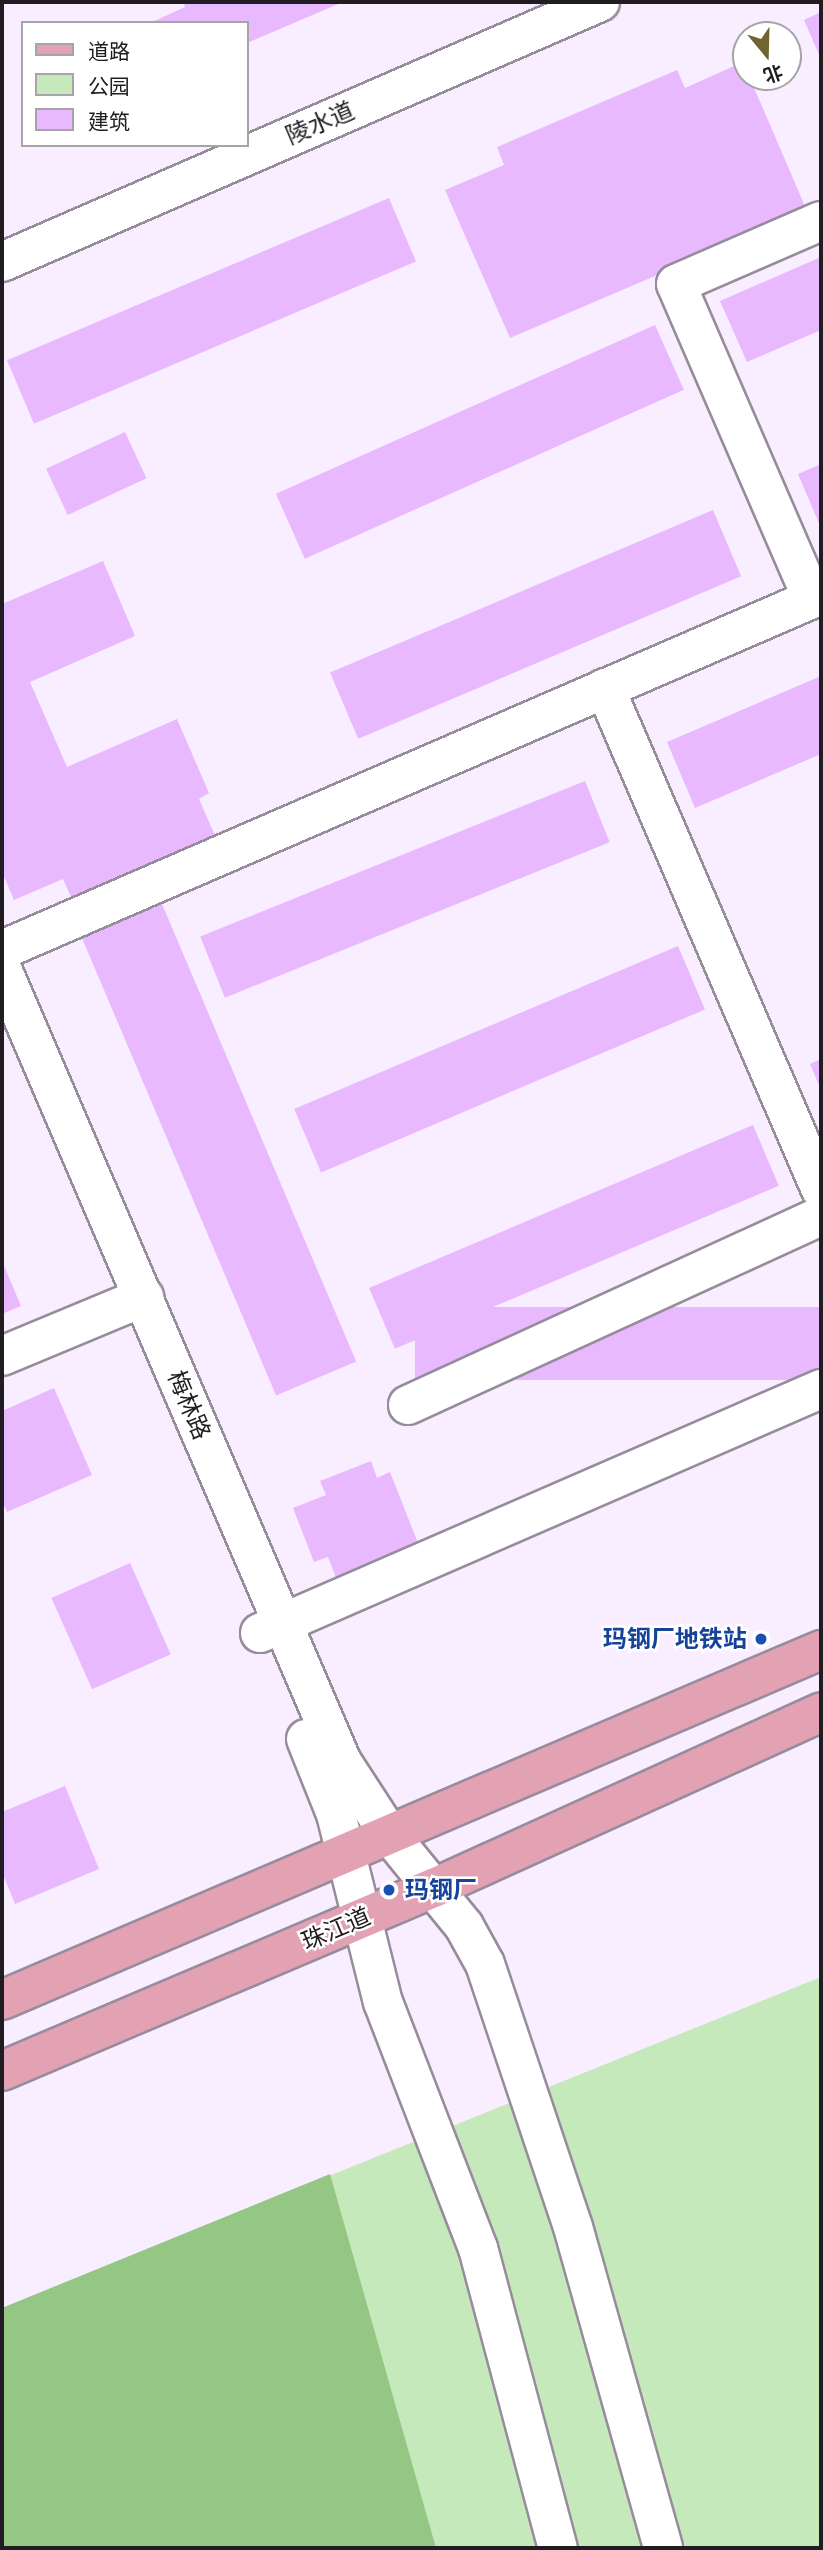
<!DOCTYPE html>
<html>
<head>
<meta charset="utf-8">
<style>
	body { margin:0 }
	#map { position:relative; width:823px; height:2550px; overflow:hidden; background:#f9eeff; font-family:"Asap Condensed","Noto Sans SC",sans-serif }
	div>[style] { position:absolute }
	.green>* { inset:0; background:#c6e9bb }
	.forest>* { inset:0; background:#94c784 }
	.building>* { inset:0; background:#e8b9ff; transform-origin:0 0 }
	.roads { filter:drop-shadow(2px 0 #978c9c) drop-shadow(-2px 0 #978c9c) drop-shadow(0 2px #978c9c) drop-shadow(0 -2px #978c9c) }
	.minor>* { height:38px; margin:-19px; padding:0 19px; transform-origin:19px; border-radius:19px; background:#fff }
	.tertiary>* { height:38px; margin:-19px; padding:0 19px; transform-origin:19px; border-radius:19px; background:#fff }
	.primary>* { height:38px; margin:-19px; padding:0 19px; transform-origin:19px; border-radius:19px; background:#e3a1b4 }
	.dots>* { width:19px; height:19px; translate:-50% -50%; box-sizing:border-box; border:4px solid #fff; border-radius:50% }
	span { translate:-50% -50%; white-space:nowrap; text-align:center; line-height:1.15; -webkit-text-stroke:5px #fff; paint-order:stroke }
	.street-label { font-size:24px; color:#201c22 }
	.transit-label { font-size:24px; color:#164399; font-weight:700 }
	.right { translate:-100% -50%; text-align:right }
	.left { translate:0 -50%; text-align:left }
	.frame { position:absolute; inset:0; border:4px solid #201c22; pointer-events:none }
	.legend { position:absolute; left:21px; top:21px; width:228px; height:126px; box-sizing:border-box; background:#fff; border:2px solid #a6a4a7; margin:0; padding:9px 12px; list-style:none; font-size:21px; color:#201c22 }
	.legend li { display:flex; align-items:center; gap:14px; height:35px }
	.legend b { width:35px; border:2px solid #a6a4a7 }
	.north { position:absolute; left:732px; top:21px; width:70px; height:70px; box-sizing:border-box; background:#fff; border:2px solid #a6a4a7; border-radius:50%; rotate:161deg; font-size:19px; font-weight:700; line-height:28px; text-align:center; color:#201c22 }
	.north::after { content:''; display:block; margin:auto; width:24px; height:32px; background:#716431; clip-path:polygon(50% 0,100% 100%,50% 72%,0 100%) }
</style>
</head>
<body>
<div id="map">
	<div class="green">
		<i style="clip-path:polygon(821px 1977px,821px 2548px,2px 2548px,2px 2308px)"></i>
	</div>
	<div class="forest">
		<i style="clip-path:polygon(330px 2174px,436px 2548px,2px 2548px,2px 2308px)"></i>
	</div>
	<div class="building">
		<i style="clip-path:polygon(183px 2px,343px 2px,247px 43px,247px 23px,150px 23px,185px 7px)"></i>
		<i style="clip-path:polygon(821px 12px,821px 59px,804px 20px)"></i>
		<i style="clip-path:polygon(743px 62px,807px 211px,510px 338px,445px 190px,504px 165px,497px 147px,677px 70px,685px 88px)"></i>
		<i style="left:389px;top:198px;width:69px;height:415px;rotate:67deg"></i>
		<i style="clip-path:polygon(821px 257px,821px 330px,747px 362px,720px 301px)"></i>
		<i style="left:655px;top:325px;width:71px;height:415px;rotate:66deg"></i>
		<i style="left:125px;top:432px;width:51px;height:87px;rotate:65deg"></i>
		<i style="clip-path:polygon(821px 464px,821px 528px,798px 474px)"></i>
		<i style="left:713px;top:510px;width:72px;height:416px;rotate:67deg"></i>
		<i style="clip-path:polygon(103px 561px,135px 636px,30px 682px,67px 767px,177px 719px,209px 793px,199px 799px,220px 847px,76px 908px,63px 879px,14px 900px,2px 872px,2px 604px)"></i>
		<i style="clip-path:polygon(821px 676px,821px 754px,695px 808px,667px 742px)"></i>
		<i style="left:585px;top:781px;width:66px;height:415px;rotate:68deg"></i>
		<i style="left:162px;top:904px;width:497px;height:87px;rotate:67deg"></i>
		<i style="left:678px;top:946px;width:69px;height:417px;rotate:67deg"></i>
		<i style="clip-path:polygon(821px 1059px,821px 1090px,810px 1064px)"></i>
		<i style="left:753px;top:1125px;width:66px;height:417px;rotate:67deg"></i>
		<i style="clip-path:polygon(2px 1261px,21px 1306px,2px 1314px)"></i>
		<i style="left:821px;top:1307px;width:73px;height:406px;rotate:90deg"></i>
		<i style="clip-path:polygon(54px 1388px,92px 1475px,7px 1512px,2px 1501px,2px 1411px)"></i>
		<i style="clip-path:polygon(371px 1461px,377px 1478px,390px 1472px,418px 1543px,386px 1555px,391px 1567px,340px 1588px,328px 1557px,314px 1562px,293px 1508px,326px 1495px,320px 1481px)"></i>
		<i style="left:130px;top:1563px;width:100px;height:86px;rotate:66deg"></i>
		<i style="clip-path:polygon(65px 1786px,99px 1869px,15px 1904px,2px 1872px,2px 1812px)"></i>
	</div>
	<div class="roads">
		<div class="minor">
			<i style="left:2px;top:262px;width:652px;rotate:-23.5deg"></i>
			<i style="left:812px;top:598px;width:342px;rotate:-113.4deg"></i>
			<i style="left:676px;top:284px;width:158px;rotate:-23.5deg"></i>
			<i style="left:605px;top:688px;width:546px;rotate:66.72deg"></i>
			<i style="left:2px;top:950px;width:893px;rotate:-23.43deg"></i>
			<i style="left:2px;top:1356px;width:154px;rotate:-22.6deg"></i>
			<i style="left:408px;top:1405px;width:454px;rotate:-24.6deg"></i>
			<i style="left:260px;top:1633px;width:612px;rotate:-23.51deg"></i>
		</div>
		<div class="tertiary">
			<i style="left:2px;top:969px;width:863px;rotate:66.79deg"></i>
			<i style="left:342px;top:1762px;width:86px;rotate:56.9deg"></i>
			<i style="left:389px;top:1834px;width:119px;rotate:50.8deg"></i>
			<i style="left:464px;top:1926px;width:43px;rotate:61.1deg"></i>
			<i style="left:485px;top:1964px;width:277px;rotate:71.5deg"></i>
			<i style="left:573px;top:2227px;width:333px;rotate:74.3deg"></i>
			<i style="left:306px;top:1739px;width:81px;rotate:68.2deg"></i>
			<i style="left:336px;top:1814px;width:194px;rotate:76deg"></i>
			<i style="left:383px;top:2002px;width:264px;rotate:68.9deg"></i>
			<i style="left:478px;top:2248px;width:310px;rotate:75.1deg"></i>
		</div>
		<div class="primary">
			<i style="left:2px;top:2000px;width:891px;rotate:-23.14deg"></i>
			<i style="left:2px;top:2071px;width:471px;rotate:-23deg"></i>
			<i style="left:436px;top:1887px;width:423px;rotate:-24.4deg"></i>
		</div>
	</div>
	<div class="dots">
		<i style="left:761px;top:1639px;background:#1a4fb4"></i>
		<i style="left:389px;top:1890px;background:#1a4fb4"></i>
	</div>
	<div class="street-label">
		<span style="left:320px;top:123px;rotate:-23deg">陵水道</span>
		<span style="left:189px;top:1405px;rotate:67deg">梅林路</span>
		<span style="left:336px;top:1929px;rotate:-23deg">珠江道</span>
	</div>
	<div class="transit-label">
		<span class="right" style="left:747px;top:1639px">玛钢厂地铁站</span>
		<span class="left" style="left:405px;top:1890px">玛钢厂</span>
	</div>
	<div class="frame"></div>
	<ul class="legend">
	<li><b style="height:9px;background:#e3a1b4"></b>道路</li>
	<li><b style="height:19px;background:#c6e9bb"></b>公园</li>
	<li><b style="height:19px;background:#e8b9ff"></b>建筑</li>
	</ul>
	<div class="north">北</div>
</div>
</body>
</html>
